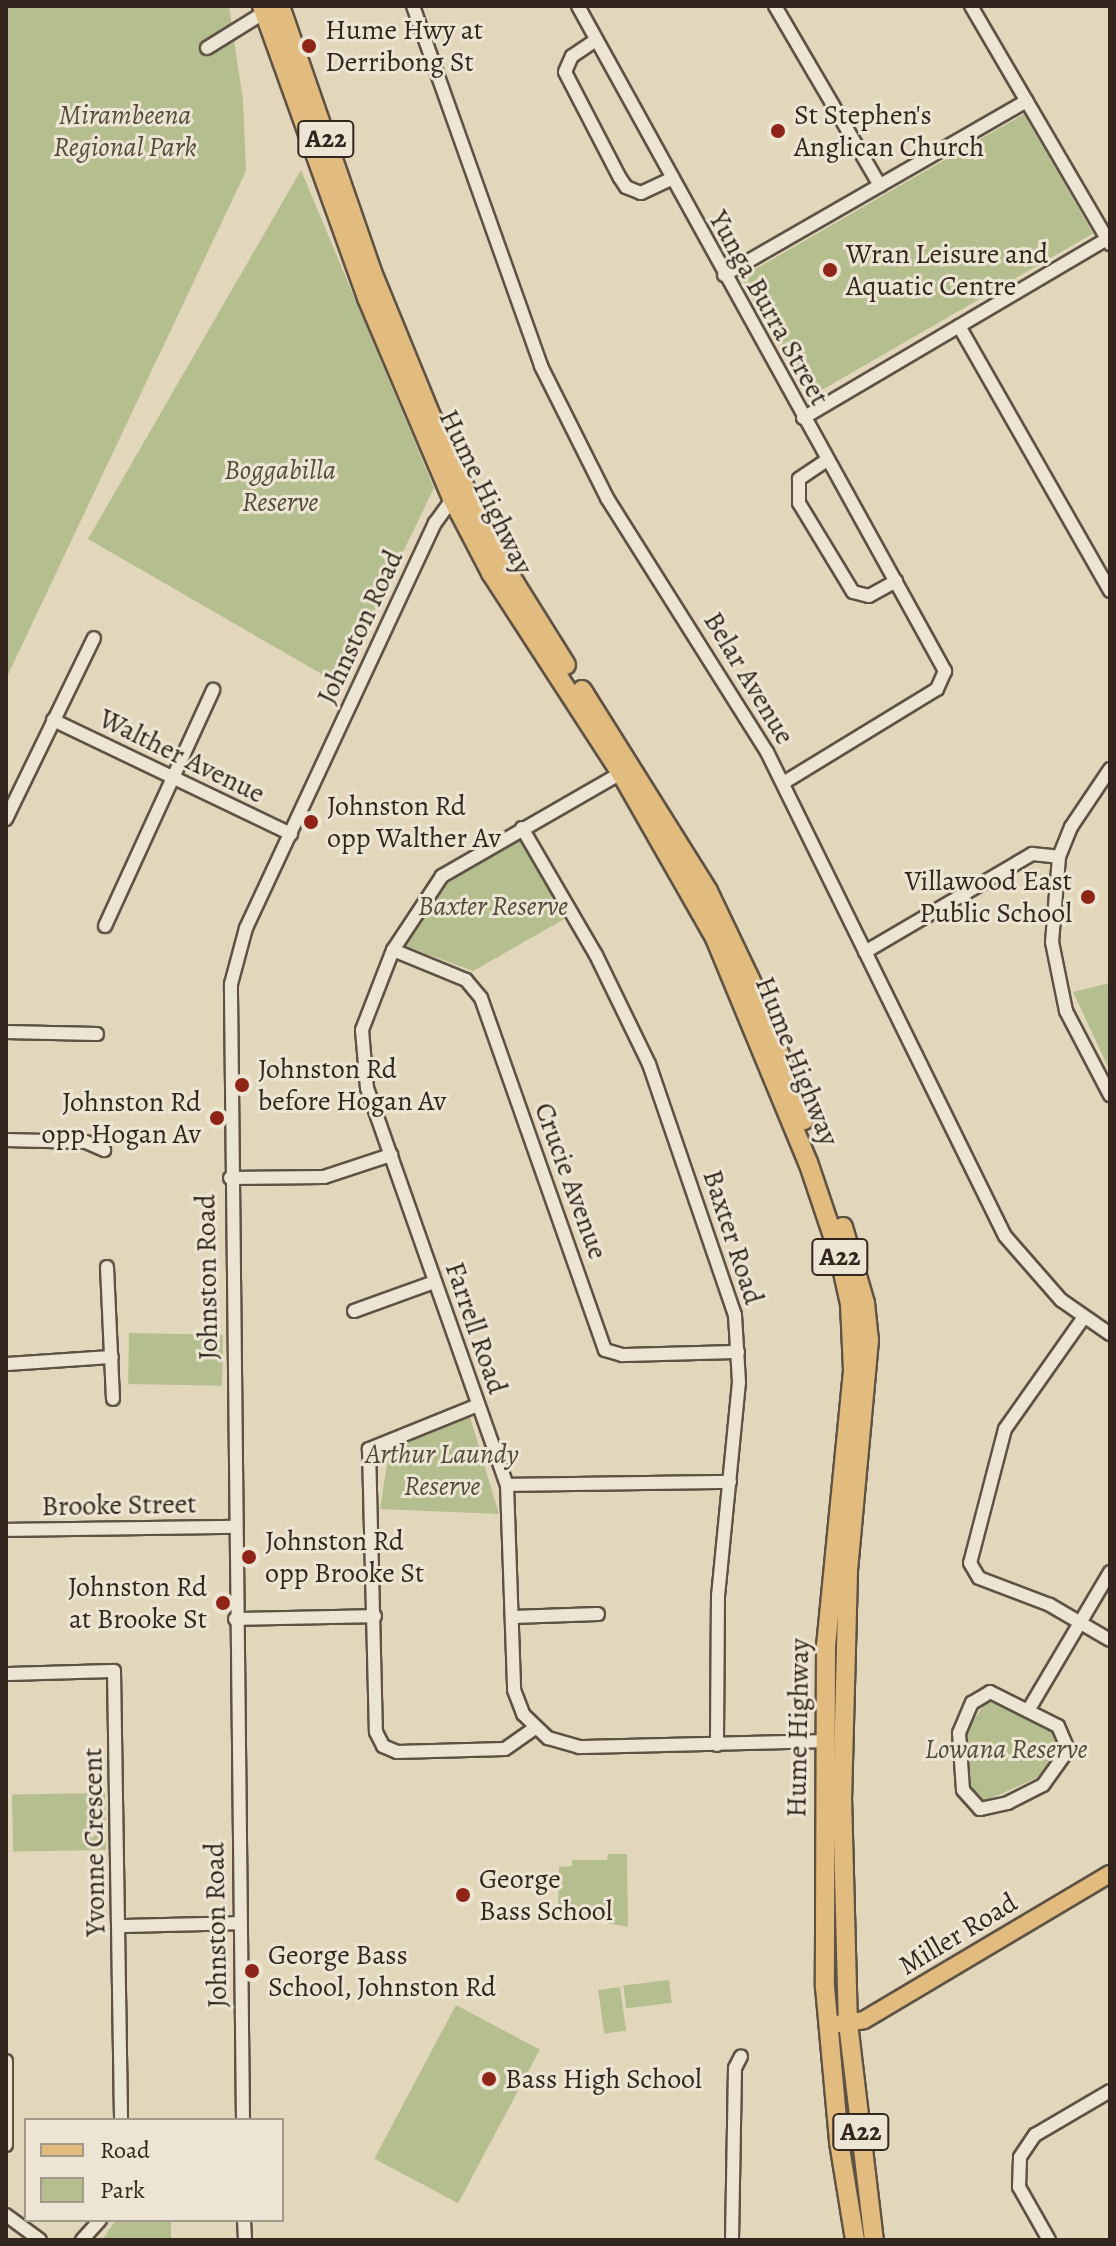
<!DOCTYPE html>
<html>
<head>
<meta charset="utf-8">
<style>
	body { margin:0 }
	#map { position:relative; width:1116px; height:2246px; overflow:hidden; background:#e3d7bb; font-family:Alegreya,serif }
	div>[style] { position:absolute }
	.green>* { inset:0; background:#b5be8f; transform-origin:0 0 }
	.roads { filter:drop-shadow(2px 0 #5e5245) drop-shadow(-2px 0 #5e5245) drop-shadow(0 2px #5e5245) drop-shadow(0 -2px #5e5245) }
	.minor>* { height:12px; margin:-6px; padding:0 6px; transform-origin:6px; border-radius:6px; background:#ede5d3 }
	.major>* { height:16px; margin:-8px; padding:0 8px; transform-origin:8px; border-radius:8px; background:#e2bc7e }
	.highway>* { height:18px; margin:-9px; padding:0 9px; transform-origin:9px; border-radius:9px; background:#e2bc7e }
	.dots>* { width:22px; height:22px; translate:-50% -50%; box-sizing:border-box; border:4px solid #ede5d3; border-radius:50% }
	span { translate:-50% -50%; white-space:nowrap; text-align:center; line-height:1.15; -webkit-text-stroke:6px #ede5d3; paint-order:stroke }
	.shield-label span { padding:2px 6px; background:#ede5d3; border:2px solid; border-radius:6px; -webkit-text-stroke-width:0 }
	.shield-label { font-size:26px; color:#32261e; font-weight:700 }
	.poi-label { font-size:28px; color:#32261e }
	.left { translate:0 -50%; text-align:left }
	.right { translate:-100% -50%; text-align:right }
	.park-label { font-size:28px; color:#534c3a; font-style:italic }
	.street-label { font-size:28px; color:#32261e }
	.frame { position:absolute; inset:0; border:8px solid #32261e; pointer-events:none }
	.legend { position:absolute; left:24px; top:2118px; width:260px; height:104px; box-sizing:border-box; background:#ede5d3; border:2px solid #a2998b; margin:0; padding:10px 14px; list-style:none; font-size:24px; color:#32261e }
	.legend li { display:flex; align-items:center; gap:16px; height:40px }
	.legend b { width:40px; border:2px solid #a2998b }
</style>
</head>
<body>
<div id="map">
	<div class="green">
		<i style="clip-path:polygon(6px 6px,229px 6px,243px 100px,246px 171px,6px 679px)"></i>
		<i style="left:1024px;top:114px;width:138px;height:327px;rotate:60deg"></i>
		<i style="clip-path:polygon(301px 170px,434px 488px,339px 684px,88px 539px)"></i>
		<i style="clip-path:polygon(520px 836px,566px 918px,473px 971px,405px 946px,451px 877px)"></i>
		<i style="clip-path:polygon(1110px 983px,1110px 1071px,1073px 992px)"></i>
		<i style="left:129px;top:1333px;width:94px;height:51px;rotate:1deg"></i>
		<i style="clip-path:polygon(470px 1417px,499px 1514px,380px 1509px,390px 1445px)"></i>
		<i style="clip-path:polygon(988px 1699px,1056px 1734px,1061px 1746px,1043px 1775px,983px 1802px,970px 1789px,966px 1731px)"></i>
		<i style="left:105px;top:1793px;width:57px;height:93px;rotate:89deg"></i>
		<i style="clip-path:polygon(608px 1854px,627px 1854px,628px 1927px,607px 1923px,606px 1914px,558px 1914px,559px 1867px,572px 1866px,572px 1860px,607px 1860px)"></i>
		<i style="left:669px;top:1980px;width:23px;height:46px;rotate:83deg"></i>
		<i style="left:620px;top:1987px;width:44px;height:22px;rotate:82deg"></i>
		<i style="left:456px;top:2005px;width:95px;height:174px;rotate:28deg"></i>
		<i style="clip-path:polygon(116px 2220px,171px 2220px,171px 2240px,102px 2240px)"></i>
	</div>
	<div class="roads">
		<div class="minor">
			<i style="left:413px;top:6px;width:382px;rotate:70.4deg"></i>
			<i style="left:541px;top:366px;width:148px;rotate:63.4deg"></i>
			<i style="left:607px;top:498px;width:300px;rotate:57.8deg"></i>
			<i style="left:767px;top:752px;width:539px;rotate:63.82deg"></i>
			<i style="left:1005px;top:1236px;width:85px;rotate:48.8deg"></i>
			<i style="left:1061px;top:1300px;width:60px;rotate:34.8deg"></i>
			<i style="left:578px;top:6px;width:760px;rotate:61.11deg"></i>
			<i style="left:945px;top:671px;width:20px;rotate:114deg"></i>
			<i style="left:937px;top:689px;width:180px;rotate:148.6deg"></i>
			<i style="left:775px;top:6px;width:208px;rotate:59.7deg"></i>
			<i style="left:971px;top:6px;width:276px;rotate:59.7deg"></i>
			<i style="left:596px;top:40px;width:29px;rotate:146deg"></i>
			<i style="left:572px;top:56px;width:17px;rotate:114deg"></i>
			<i style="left:565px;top:72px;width:119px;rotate:62.6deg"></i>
			<i style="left:620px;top:178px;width:11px;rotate:56deg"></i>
			<i style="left:626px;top:187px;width:16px;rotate:22deg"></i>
			<i style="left:641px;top:193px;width:33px;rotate:-25deg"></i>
			<i style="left:207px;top:48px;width:72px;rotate:-31.9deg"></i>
			<i style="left:724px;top:275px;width:349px;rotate:-29.9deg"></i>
			<i style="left:959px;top:326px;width:305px;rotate:60.3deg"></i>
			<i style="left:803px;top:418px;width:353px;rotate:-30.5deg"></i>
			<i style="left:827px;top:460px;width:34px;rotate:146deg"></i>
			<i style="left:799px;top:479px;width:24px;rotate:90deg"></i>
			<i style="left:799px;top:503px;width:104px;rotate:58.8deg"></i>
			<i style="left:853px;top:592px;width:16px;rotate:14deg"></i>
			<i style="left:869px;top:596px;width:31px;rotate:-29deg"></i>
			<i style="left:53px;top:720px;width:264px;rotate:25.6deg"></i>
			<i style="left:1110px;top:769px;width:70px;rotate:123.9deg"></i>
			<i style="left:1071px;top:827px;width:32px;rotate:112deg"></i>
			<i style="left:1059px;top:857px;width:85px;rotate:94.7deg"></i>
			<i style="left:1052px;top:942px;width:70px;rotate:78.5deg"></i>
			<i style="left:1066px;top:1011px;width:95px;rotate:62.4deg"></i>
			<i style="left:621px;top:773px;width:207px;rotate:150.1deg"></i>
			<i style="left:442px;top:876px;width:89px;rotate:123.5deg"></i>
			<i style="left:393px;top:950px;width:86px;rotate:111.2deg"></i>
			<i style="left:362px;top:1030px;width:58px;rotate:85.1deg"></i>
			<i style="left:367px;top:1088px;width:421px;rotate:70.6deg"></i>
			<i style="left:507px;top:1485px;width:205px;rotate:88deg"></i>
			<i style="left:514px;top:1690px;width:26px;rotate:69deg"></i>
			<i style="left:523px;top:1714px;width:35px;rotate:44deg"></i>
			<i style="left:548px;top:1738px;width:32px;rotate:16deg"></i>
			<i style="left:579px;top:1747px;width:244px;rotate:-1.4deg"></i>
			<i style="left:6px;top:819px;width:201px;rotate:-64.1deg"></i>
			<i style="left:522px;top:828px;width:147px;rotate:59.8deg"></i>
			<i style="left:596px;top:955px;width:121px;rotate:64.1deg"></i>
			<i style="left:649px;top:1064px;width:265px;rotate:71.1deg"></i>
			<i style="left:735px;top:1315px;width:67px;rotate:86.6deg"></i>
			<i style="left:739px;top:1382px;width:214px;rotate:95.6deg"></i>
			<i style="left:718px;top:1595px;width:150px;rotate:90.4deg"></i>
			<i style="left:105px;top:926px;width:260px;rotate:-65.4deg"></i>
			<i style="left:393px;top:950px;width:79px;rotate:22.3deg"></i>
			<i style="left:466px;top:980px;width:23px;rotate:50deg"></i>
			<i style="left:481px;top:998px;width:373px;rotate:70.6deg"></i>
			<i style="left:605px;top:1350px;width:18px;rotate:16deg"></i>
			<i style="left:622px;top:1355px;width:116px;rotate:-1.5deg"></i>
			<i style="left:865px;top:952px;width:194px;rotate:-30.4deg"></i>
			<i style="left:1032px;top:854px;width:27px;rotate:6deg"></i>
			<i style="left:6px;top:1032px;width:91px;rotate:1.3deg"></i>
			<i style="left:6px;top:1140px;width:80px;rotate:1.4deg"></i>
			<i style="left:86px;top:1142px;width:20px;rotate:24deg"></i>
			<i style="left:230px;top:1178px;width:94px;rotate:-0.6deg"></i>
			<i style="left:324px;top:1177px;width:71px;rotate:-18.2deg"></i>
			<i style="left:107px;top:1267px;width:132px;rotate:87.4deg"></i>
			<i style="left:354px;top:1311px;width:85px;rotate:-19.9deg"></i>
			<i style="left:1084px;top:1317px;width:137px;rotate:125.2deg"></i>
			<i style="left:1005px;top:1429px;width:138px;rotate:104.6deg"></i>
			<i style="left:970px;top:1563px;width:17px;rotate:59deg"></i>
			<i style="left:979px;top:1578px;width:76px;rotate:20.8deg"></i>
			<i style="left:1050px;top:1605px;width:69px;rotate:30.3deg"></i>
			<i style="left:6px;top:1364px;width:106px;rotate:-3.8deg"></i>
			<i style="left:478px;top:1405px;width:118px;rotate:158deg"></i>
			<i style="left:369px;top:1449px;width:283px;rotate:88.6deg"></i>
			<i style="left:376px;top:1732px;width:16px;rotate:63deg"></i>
			<i style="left:383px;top:1746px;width:15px;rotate:23deg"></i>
			<i style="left:397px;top:1752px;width:108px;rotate:-1.6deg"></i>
			<i style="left:505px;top:1749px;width:37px;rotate:-35deg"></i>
			<i style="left:507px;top:1485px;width:223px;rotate:-0.8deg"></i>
			<i style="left:6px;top:1530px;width:227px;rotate:-0.8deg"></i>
			<i style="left:513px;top:1617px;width:85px;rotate:-2deg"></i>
			<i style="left:235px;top:1619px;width:140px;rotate:-1.2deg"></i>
			<i style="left:6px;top:1674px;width:108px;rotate:-1.6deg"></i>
			<i style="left:114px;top:1671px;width:449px;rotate:89.1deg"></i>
			<i style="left:990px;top:1692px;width:76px;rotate:26.6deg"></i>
			<i style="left:1058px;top:1726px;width:26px;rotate:67deg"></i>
			<i style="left:1068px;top:1750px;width:43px;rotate:125.5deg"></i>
			<i style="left:1043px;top:1785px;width:39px;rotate:153deg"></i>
			<i style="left:1008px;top:1803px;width:29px;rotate:168deg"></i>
			<i style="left:980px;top:1809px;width:25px;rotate:-132deg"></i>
			<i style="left:963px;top:1790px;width:57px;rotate:-94deg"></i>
			<i style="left:959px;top:1733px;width:33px;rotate:-67deg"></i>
			<i style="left:972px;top:1703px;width:21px;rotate:-31deg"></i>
			<i style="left:1029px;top:1709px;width:159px;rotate:-59.4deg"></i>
			<i style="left:120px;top:1926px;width:120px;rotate:-1.4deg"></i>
			<i style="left:6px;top:2061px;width:84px;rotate:90deg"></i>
			<i style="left:243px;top:2120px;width:1136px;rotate:-90.61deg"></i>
			<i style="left:231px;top:984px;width:58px;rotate:-75deg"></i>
			<i style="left:246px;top:928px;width:447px;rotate:-65deg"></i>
			<i style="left:435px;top:523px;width:36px;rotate:-54deg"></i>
			<i style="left:6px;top:2215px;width:42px;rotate:36.3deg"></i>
			<i style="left:244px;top:2220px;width:20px;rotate:87deg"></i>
			<i style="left:82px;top:2240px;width:27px;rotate:-48deg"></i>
			<i style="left:732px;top:2240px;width:172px;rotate:-89deg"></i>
			<i style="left:735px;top:2068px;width:13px;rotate:-63deg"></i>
			<i style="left:1049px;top:2240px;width:61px;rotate:-119.5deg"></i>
			<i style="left:1019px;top:2187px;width:30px;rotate:-88deg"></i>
			<i style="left:1020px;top:2157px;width:27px;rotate:-56deg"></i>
			<i style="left:1035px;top:2135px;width:87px;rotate:-30.4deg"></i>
		</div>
		<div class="major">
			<i style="left:837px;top:2024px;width:27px;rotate:-8deg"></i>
			<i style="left:864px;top:2020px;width:286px;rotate:-30.7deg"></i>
		</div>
		<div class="highway">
			<i style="left:262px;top:6px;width:310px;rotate:70.2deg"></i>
			<i style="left:367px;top:298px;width:217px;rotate:67deg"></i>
			<i style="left:452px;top:498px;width:85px;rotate:62.5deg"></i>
			<i style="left:491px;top:573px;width:239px;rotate:57deg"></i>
			<i style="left:621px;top:773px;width:190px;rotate:60.3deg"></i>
			<i style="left:715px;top:938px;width:243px;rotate:67.5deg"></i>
			<i style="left:808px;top:1162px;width:97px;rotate:71.4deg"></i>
			<i style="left:839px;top:1254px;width:51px;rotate:77.6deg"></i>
			<i style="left:850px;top:1304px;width:67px;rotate:87.4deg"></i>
			<i style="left:853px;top:1371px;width:275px;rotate:95.6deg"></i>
			<i style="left:826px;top:1645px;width:342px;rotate:90.2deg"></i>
			<i style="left:825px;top:1987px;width:156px;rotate:84.8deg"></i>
			<i style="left:839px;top:2142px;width:99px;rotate:80.7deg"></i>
			<i style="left:280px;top:6px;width:281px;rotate:70.9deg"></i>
			<i style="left:372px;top:272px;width:158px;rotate:67.7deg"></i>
			<i style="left:432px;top:418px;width:149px;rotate:64.6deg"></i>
			<i style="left:496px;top:553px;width:132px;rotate:58deg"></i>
			<i style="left:582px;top:690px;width:237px;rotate:57.9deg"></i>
			<i style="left:708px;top:891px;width:119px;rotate:64.5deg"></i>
			<i style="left:759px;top:998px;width:130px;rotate:69.8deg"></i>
			<i style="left:843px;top:1227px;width:79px;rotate:73.9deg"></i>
			<i style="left:865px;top:1303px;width:37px;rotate:84deg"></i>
			<i style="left:869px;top:1340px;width:233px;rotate:95.2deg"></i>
			<i style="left:848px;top:1572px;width:225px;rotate:91.5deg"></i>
			<i style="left:842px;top:1797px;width:226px;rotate:88.5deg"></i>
			<i style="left:848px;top:2023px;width:219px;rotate:83.2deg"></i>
		</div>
	</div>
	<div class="dots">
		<i style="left:309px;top:46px;background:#8f2418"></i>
		<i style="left:778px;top:131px;background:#8f2418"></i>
		<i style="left:830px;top:270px;background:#8f2418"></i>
		<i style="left:311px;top:822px;background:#8f2418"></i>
		<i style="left:1088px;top:897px;background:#8f2418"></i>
		<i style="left:242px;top:1085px;background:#8f2418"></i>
		<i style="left:217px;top:1118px;background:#8f2418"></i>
		<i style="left:249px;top:1557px;background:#8f2418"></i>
		<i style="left:223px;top:1603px;background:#8f2418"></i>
		<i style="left:463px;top:1895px;background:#8f2418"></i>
		<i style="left:252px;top:1971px;background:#8f2418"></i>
		<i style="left:489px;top:2079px;background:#8f2418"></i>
	</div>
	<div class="shield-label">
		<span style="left:326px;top:139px">A22</span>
		<span style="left:840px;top:1257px">A22</span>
		<span style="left:861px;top:2132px">A22</span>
	</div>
	<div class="poi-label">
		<span class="left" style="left:325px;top:46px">Hume Hwy at<br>Derribong St</span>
		<span class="left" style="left:794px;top:131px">St Stephen's<br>Anglican Church</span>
		<span class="left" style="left:846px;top:270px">Wran Leisure and<br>Aquatic Centre</span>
		<span class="left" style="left:327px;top:822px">Johnston Rd<br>opp Walther Av</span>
		<span class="right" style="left:1072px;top:897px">Villawood East<br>Public School</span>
		<span class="left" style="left:258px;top:1085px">Johnston Rd<br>before Hogan Av</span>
		<span class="right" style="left:201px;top:1118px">Johnston Rd<br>opp Hogan Av</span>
		<span class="left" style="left:265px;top:1557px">Johnston Rd<br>opp Brooke St</span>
		<span class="right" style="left:207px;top:1603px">Johnston Rd<br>at Brooke St</span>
		<span class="left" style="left:479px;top:1895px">George<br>Bass School</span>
		<span class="left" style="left:268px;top:1971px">George Bass<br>School, Johnston Rd</span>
		<span class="left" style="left:505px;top:2079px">Bass High School</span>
	</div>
	<div class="park-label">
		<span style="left:125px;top:131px">Mirambeena<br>Regional Park</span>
		<span style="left:280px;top:486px">Boggabilla<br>Reserve</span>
		<span style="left:493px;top:906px">Baxter Reserve</span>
		<span style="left:442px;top:1470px">Arthur Laundy<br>Reserve</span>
		<span style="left:1006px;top:1749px">Lowana Reserve</span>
	</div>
	<div class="street-label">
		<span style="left:769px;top:308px;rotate:61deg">Yunga Burra Street</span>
		<span style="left:486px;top:492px;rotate:64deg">Hume Highway</span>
		<span style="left:360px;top:627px;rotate:-65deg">Johnston Road</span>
		<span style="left:749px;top:678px;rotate:59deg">Belar Avenue</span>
		<span style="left:182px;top:756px;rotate:26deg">Walther Avenue</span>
		<span style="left:797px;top:1061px;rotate:68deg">Hume Highway</span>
		<span style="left:571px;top:1181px;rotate:70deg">Crucie Avenue</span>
		<span style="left:733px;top:1237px;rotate:72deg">Baxter Road</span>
		<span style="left:207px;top:1277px;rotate:-91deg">Johnston Road</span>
		<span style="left:476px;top:1328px;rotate:71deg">Farrell Road</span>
		<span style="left:119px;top:1505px;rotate:-1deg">Brooke Street</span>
		<span style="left:798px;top:1728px;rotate:-89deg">Hume Highway</span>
		<span style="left:94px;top:1842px;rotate:-91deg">Yvonne Crescent</span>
		<span style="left:216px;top:1925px;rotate:-91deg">Johnston Road</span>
		<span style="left:958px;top:1934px;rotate:-31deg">Miller Road</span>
	</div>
	<div class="frame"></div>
	<ul class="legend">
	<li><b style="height:10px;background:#e2bc7e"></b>Road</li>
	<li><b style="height:22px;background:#b5be8f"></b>Park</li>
	</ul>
</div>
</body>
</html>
